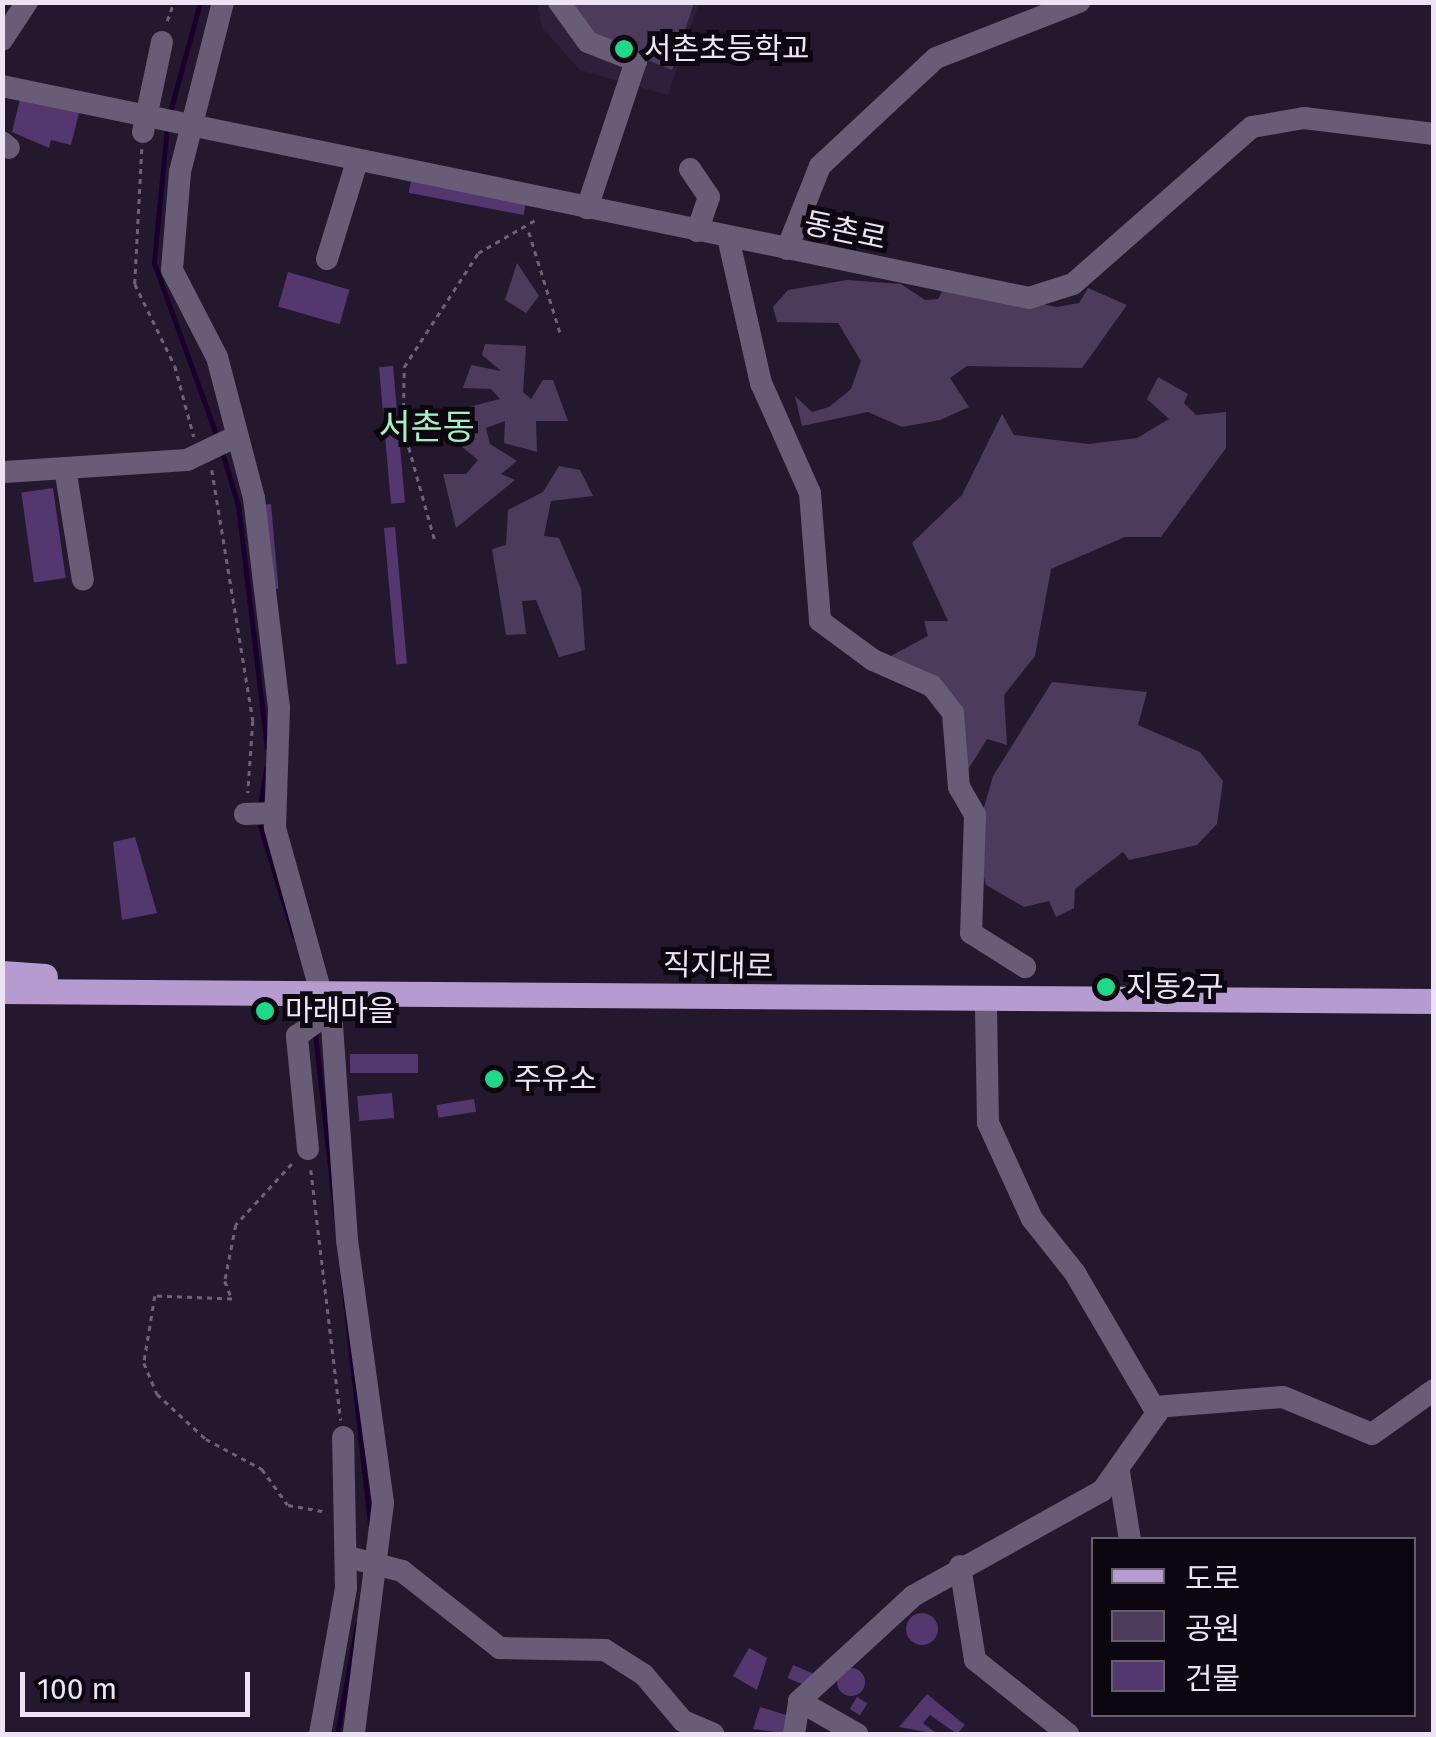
<!DOCTYPE html>
<html>
<head>
<meta charset="utf-8">
<style>
	body { margin:0 }
	#map { position:relative; width:1436px; height:1737px; overflow:hidden; background:#24182e; font-family:"Fira Sans","Noto Sans KR",sans-serif }
	div>[style] { position:absolute }
	.built>* { inset:0; background:#2e1f3b }
	.green>* { inset:0; background:#4c3b5b }
	.stream>* { height:5px; margin:-2.5px; padding:0 2.5px; transform-origin:2.5px; border-radius:2.5px; background:#18002b }
	.building>* { inset:0; background:#54376e; transform-origin:0 0 }
	.round { border-radius:50% }
	.path>* { height:2.5px; margin-top:-1.25px; transform-origin:0; background:repeating-linear-gradient(90deg,#6d6276 0 5px,transparent 0 10px) }
	.minor>* { height:22px; margin:-11px; padding:0 11px; transform-origin:11px; border-radius:11px; background:#695c76 }
	.major>* { height:25px; margin:-12.5px; padding:0 12.5px; transform-origin:12.5px; border-radius:12.5px; background:#b59bd0 }
	.dots>* { width:28px; height:28px; translate:-50% -50%; box-sizing:border-box; border:5px solid #0b060f; border-radius:50% }
	span { translate:-50% -50%; white-space:nowrap; text-align:center; line-height:1.15; -webkit-text-stroke:10px #0b060f; paint-order:stroke }
	.poi-label { font-size:30px; color:#ece4f4 }
	.left { translate:0 -50%; text-align:left }
	.street-label { font-size:30px; color:#ece4f4 }
	.quarter-label { font-size:35px; color:#a3f0c1 }
	.frame { position:absolute; inset:0; border:5px solid #ece4f4; pointer-events:none }
	.legend { position:absolute; left:1091px; top:1537px; width:325px; height:180px; box-sizing:border-box; background:#0b060f; border:2px solid #655f6b; margin:0; padding:12px 18px; list-style:none; font-size:30px; color:#ece4f4 }
	.legend li { display:flex; align-items:center; gap:20px; height:50px }
	.legend b { width:50px; border:2px solid #655f6b }
	.scale { position:absolute; left:20px; top:1672px; width:230px; height:45px; box-sizing:border-box; border:5px solid #ece4f4; border-top:0; padding-left:12px; font-size:30px; line-height:35px; white-space:nowrap; color:#ece4f4; -webkit-text-stroke:8px #0b060f; paint-order:stroke }
</style>
</head>
<body>
<div id="map">
	<div class="built">
		<i style="clip-path:polygon(537px 3px,699px 3px,668px 95px,580px 70px,542px 28px)"></i>
	</div>
	<div class="green">
		<i style="clip-path:polygon(567px 3px,694px 3px,672px 70px,596px 39px)"></i>
		<i style="clip-path:polygon(517px 263px,539px 296px,526px 313px,505px 300px)"></i>
		<i style="clip-path:polygon(847px 280px,901px 284px,925px 300px,938px 299px,945px 286px,1057px 307px,1079px 303px,1088px 288px,1127px 305px,1082px 368px,967px 366px,950px 378px,969px 407px,940px 420px,902px 427px,868px 412px,802px 426px,795px 396px,812px 412px,829px 407px,851px 389px,861px 361px,838px 323px,777px 322px,773px 307px,788px 290px)"></i>
		<i style="clip-path:polygon(485px 344px,526px 346px,523px 392px,531px 399px,543px 380px,553px 380px,568px 421px,536px 421px,537px 452px,504px 443px,505px 421px,486px 428px,490px 444px,517px 461px,501px 474px,515px 480px,456px 528px,443px 474px,466px 474px,478px 460px,461px 446px,457px 410px,500px 399px,491px 389px,463px 388px,471px 365px,501px 371px,482px 355px)"></i>
		<i style="clip-path:polygon(1158px 377px,1188px 394px,1184px 403px,1196px 415px,1226px 412px,1226px 448px,1161px 537px,1125px 537px,1051px 569px,1035px 656px,1004px 695px,1007px 745px,987px 739px,964px 776px,965px 734px,889px 657px,928px 636px,924px 621px,948px 621px,912px 543px,962px 495px,1002px 414px,1014px 435px,1089px 444px,1137px 438px,1169px 419px,1147px 399px)"></i>
		<i style="clip-path:polygon(559px 466px,580px 470px,593px 496px,551px 501px,544px 536px,559px 538px,581px 589px,585px 650px,559px 657px,536px 600px,522px 601px,526px 634px,506px 635px,492px 549px,506px 545px,508px 510px,543px 492px)"></i>
		<i style="clip-path:polygon(1052px 682px,1147px 692px,1138px 725px,1200px 752px,1223px 781px,1217px 824px,1197px 845px,1129px 860px,1123px 852px,1075px 889px,1074px 908px,1056px 917px,1049px 901px,1024px 907px,986px 885px,974px 842px,993px 776px)"></i>
	</div>
	<div class="stream">
		<i style="left:170px;top:112px;width:114px;rotate:-74.7deg"></i>
		<i style="left:167px;top:127px;width:137px;rotate:95.5deg"></i>
		<i style="left:154px;top:263px;width:185px;rotate:70.1deg"></i>
		<i style="left:222px;top:452px;width:55px;rotate:73.2deg"></i>
		<i style="left:238px;top:505px;width:244px;rotate:83.2deg"></i>
		<i style="left:260px;top:807px;width:39px;rotate:-81deg"></i>
		<i style="left:259px;top:823px;width:118px;rotate:72.8deg"></i>
		<i style="left:315px;top:1033px;width:494px;rotate:83.6deg"></i>
		<i style="left:337px;top:1734px;width:112px;rotate:-79.7deg"></i>
	</div>
	<div class="building">
		<i style="clip-path:polygon(21px 95px,80px 109px,71px 145px,51px 140px,49px 148px,12px 132px)"></i>
		<i style="left:411px;top:181px;width:117px;height:12px;rotate:11deg"></i>
		<i style="left:288px;top:272px;width:64px;height:36px;rotate:16deg"></i>
		<i style="left:393px;top:366px;width:137px;height:14px;rotate:85deg"></i>
		<i style="left:53px;top:488px;width:91px;height:32px;rotate:82deg"></i>
		<i style="left:271px;top:504px;width:85px;height:11px;rotate:85deg"></i>
		<i style="left:395px;top:527px;width:137px;height:11px;rotate:85deg"></i>
		<i style="clip-path:polygon(135px 837px,157px 913px,122px 920px,113px 842px)"></i>
		<i style="left:418px;top:1054px;width:19px;height:68px;rotate:90deg"></i>
		<i style="left:392px;top:1093px;width:25px;height:35px;rotate:85deg"></i>
		<i style="left:474px;top:1099px;width:13px;height:38px;rotate:81deg"></i>
		<i class="round" style="left:906px;top:1613px;width:32px;height:32px"></i>
		<i style="clip-path:polygon(749px 1648px,767px 1658px,757px 1690px,733px 1676px)"></i>
		<i style="left:793px;top:1665px;width:26px;height:14px;rotate:23deg"></i>
		<i class="round" style="left:837px;top:1668px;width:28px;height:28px"></i>
		<i style="clip-path:polygon(927px 1694px,965px 1725px,957px 1734px,930px 1715px,923px 1723px,937px 1734px,899px 1727px)"></i>
		<i style="left:857px;top:1697px;width:12px;height:14px;rotate:31deg"></i>
		<i style="clip-path:polygon(760px 1707px,796px 1718px,792px 1734px,753px 1729px)"></i>
	</div>
	<div class="path">
		<i style="left:167px;top:21px;width:20px;rotate:-70deg"></i>
		<i style="left:142px;top:149px;width:135px;rotate:93deg"></i>
		<i style="left:135px;top:284px;width:91px;rotate:64deg"></i>
		<i style="left:175px;top:366px;width:73px;rotate:75deg"></i>
		<i style="left:529px;top:232px;width:105px;rotate:72.8deg"></i>
		<i style="left:212px;top:470px;width:254px;rotate:80.7deg"></i>
		<i style="left:253px;top:721px;width:72px;rotate:94deg"></i>
		<i style="left:434px;top:539px;width:115px;rotate:-105.6deg"></i>
		<i style="left:403px;top:428px;width:61px;rotate:-89.1deg"></i>
		<i style="left:404px;top:367px;width:136px;rotate:-57deg"></i>
		<i style="left:478px;top:253px;width:68px;rotate:-30deg"></i>
		<i style="left:292px;top:1164px;width:83px;rotate:132.6deg"></i>
		<i style="left:236px;top:1225px;width:57px;rotate:101.1deg"></i>
		<i style="left:225px;top:1281px;width:19px;rotate:69deg"></i>
		<i style="left:232px;top:1299px;width:77px;rotate:-177.8deg"></i>
		<i style="left:155px;top:1296px;width:68px;rotate:99.3deg"></i>
		<i style="left:144px;top:1363px;width:34px;rotate:67deg"></i>
		<i style="left:157px;top:1394px;width:67px;rotate:42.6deg"></i>
		<i style="left:206px;top:1439px;width:64px;rotate:28.2deg"></i>
		<i style="left:262px;top:1469px;width:44px;rotate:54.2deg"></i>
		<i style="left:288px;top:1505px;width:39px;rotate:10deg"></i>
		<i style="left:311px;top:1170px;width:252px;rotate:83.2deg"></i>
	</div>
	<div class="minor">
		<i style="left:223px;top:2px;width:175px;rotate:104.2deg"></i>
		<i style="left:180px;top:172px;width:98px;rotate:94.7deg"></i>
		<i style="left:172px;top:270px;width:98px;rotate:62.7deg"></i>
		<i style="left:217px;top:357px;width:146px;rotate:75.3deg"></i>
		<i style="left:254px;top:498px;width:211px;rotate:83.2deg"></i>
		<i style="left:279px;top:708px;width:120px;rotate:91.9deg"></i>
		<i style="left:275px;top:828px;width:171px;rotate:74.4deg"></i>
		<i style="left:559px;top:2px;width:49px;rotate:54.1deg"></i>
		<i style="left:588px;top:42px;width:52px;rotate:21.6deg"></i>
		<i style="left:636px;top:61px;width:155px;rotate:108.4deg"></i>
		<i style="left:2px;top:40px;width:45px;rotate:-56.7deg"></i>
		<i style="left:2px;top:86px;width:1049px;rotate:11.66deg"></i>
		<i style="left:1029px;top:298px;width:46px;rotate:-17.7deg"></i>
		<i style="left:1073px;top:284px;width:238px;rotate:-41.3deg"></i>
		<i style="left:1252px;top:127px;width:53px;rotate:-9.8deg"></i>
		<i style="left:1304px;top:118px;width:131px;rotate:7deg"></i>
		<i style="left:143px;top:132px;width:92px;rotate:-78.1deg"></i>
		<i style="left:2px;top:142px;width:9px;rotate:41deg"></i>
		<i style="left:690px;top:169px;width:34px;rotate:56deg"></i>
		<i style="left:709px;top:197px;width:36px;rotate:109deg"></i>
		<i style="left:728px;top:237px;width:150px;rotate:77.3deg"></i>
		<i style="left:761px;top:383px;width:120px;rotate:66deg"></i>
		<i style="left:810px;top:493px;width:128px;rotate:85.5deg"></i>
		<i style="left:820px;top:621px;width:66px;rotate:36.3deg"></i>
		<i style="left:873px;top:660px;width:64px;rotate:23.8deg"></i>
		<i style="left:932px;top:686px;width:34px;rotate:52deg"></i>
		<i style="left:953px;top:713px;width:74px;rotate:85.4deg"></i>
		<i style="left:959px;top:787px;width:32px;rotate:60deg"></i>
		<i style="left:975px;top:815px;width:118px;rotate:91.9deg"></i>
		<i style="left:971px;top:933px;width:64px;rotate:32.2deg"></i>
		<i style="left:787px;top:249px;width:89px;rotate:-68.3deg"></i>
		<i style="left:820px;top:166px;width:158px;rotate:-43deg"></i>
		<i style="left:936px;top:58px;width:154px;rotate:-21.4deg"></i>
		<i style="left:327px;top:259px;width:98px;rotate:-72.9deg"></i>
		<i style="left:65px;top:468px;width:113px;rotate:80.9deg"></i>
		<i style="left:5px;top:472px;width:182px;rotate:-3.8deg"></i>
		<i style="left:187px;top:460px;width:55px;rotate:-25.6deg"></i>
		<i style="left:245px;top:814px;width:29px;rotate:-2deg"></i>
		<i style="left:331px;top:1011px;width:230px;rotate:86deg"></i>
		<i style="left:347px;top:1240px;width:265px;rotate:82.2deg"></i>
		<i style="left:383px;top:1503px;width:233px;rotate:97.2deg"></i>
		<i style="left:308px;top:1149px;width:114px;rotate:-95.6deg"></i>
		<i style="left:297px;top:1036px;width:42px;rotate:-36.3deg"></i>
		<i style="left:1155px;top:1407px;width:128px;rotate:-4.5deg"></i>
		<i style="left:1283px;top:1397px;width:96px;rotate:22.6deg"></i>
		<i style="left:1372px;top:1434px;width:76px;rotate:-35.4deg"></i>
		<i style="left:1119px;top:1472px;width:69px;rotate:80.8deg"></i>
		<i style="left:348px;top:1557px;width:56px;rotate:14.5deg"></i>
		<i style="left:402px;top:1571px;width:125px;rotate:38.2deg"></i>
		<i style="left:500px;top:1648px;width:105px;rotate:1.1deg"></i>
		<i style="left:605px;top:1650px;width:46px;rotate:32.7deg"></i>
		<i style="left:644px;top:1675px;width:60px;rotate:49.7deg"></i>
		<i style="left:683px;top:1721px;width:33px;rotate:23deg"></i>
		<i style="left:960px;top:1566px;width:95px;rotate:80.9deg"></i>
		<i style="left:975px;top:1660px;width:119px;rotate:38.5deg"></i>
		<i style="left:799px;top:1701px;width:67px;rotate:29.6deg"></i>
		<i style="left:320px;top:1734px;width:148px;rotate:-79.9deg"></i>
		<i style="left:346px;top:1588px;width:151px;rotate:-91.1deg"></i>
		<i style="left:794px;top:1734px;width:33px;rotate:-81deg"></i>
		<i style="left:799px;top:1701px;width:155px;rotate:-42.6deg"></i>
		<i style="left:913px;top:1596px;width:216px;rotate:-29.1deg"></i>
		<i style="left:1102px;top:1491px;width:95px;rotate:-54.8deg"></i>
		<i style="left:1157px;top:1413px;width:162px;rotate:-120.4deg"></i>
		<i style="left:1075px;top:1273px;width:69px;rotate:-128.5deg"></i>
		<i style="left:1032px;top:1219px;width:106px;rotate:-114.6deg"></i>
		<i style="left:988px;top:1123px;width:120px;rotate:-91deg"></i>
	</div>
	<div class="major">
		<i style="left:2px;top:973px;width:43px;rotate:4deg"></i>
		<i style="left:2px;top:991px;width:1432px;rotate:0.4deg"></i>
	</div>
	<div class="dots">
		<i style="left:624px;top:49px;background:#1dd988"></i>
		<i style="left:1106px;top:987px;background:#1dd988"></i>
		<i style="left:265px;top:1011px;background:#1dd988"></i>
		<i style="left:494px;top:1079px;background:#1dd988"></i>
	</div>
	<div class="poi-label">
		<span class="left" style="left:644px;top:49px">서촌초등학교</span>
		<span class="left" style="left:1126px;top:987px">지동2구</span>
		<span class="left" style="left:285px;top:1011px">마래마을</span>
		<span class="left" style="left:514px;top:1079px">주유소</span>
	</div>
	<div class="street-label">
		<span style="left:845px;top:231px;rotate:12deg">동촌로</span>
		<span style="left:718px;top:966px;rotate:1deg">직지대로</span>
	</div>
	<div class="quarter-label">
		<span style="left:427px;top:427px">서촌동</span>
	</div>
	<div class="frame"></div>
	<ul class="legend">
	<li><b style="height:12px;background:#b59bd0"></b>도로</li>
	<li><b style="height:28px;background:#4c3b5b"></b>공원</li>
	<li><b style="height:28px;background:#54376e"></b>건물</li>
	</ul>
	<div class="scale">100 m</div>
</div>
</body>
</html>
